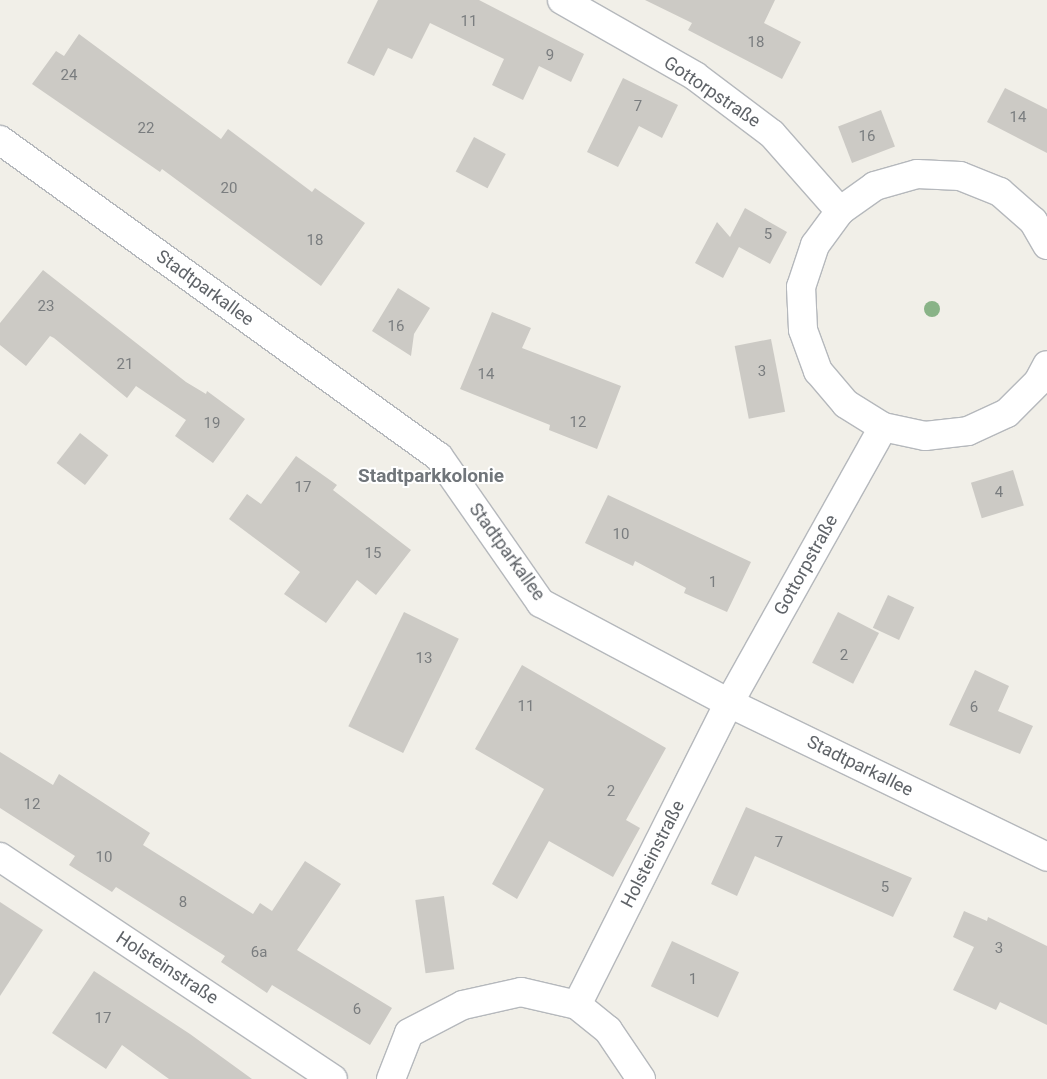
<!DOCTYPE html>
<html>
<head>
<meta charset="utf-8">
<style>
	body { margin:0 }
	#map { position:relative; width:1047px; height:1079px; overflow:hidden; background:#f1efe8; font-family:Roboto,sans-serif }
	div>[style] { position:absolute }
	.building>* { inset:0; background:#cccac5; transform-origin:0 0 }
	.roads { filter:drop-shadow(1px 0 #b5b8bc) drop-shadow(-1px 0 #b5b8bc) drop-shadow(0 1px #b5b8bc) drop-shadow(0 -1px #b5b8bc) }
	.minor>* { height:28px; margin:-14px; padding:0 14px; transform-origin:14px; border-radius:14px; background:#fff }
	.trees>* { width:16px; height:16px; margin:-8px; border-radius:50%; background:#89b387 }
	span { translate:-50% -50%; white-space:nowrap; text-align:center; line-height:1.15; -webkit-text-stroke:4px #fff; paint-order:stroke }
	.number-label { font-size:15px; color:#7a7d7f }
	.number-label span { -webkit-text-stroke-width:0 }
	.street-label { font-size:18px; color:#5f6368 }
	.neighbourhood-label { font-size:19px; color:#70757a; font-weight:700 }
</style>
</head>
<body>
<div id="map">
	<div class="building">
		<i style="clip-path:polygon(378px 0,479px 0,584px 54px,571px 82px,539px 66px,523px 100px,492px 85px,504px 59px,430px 23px,412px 59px,388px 48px,374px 76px,347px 63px)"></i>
		<i style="clip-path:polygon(645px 0,775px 0,764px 23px,801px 42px,782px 79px,688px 30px,692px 23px)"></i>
		<i style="clip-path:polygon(79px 34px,221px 139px,228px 129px,312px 192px,315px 188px,365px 223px,321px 286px,162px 169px,160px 172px,32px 84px,56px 51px,64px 56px)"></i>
		<i style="clip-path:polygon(623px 78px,678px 105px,662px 138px,639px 126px,618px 167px,587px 152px)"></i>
		<i style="clip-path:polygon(1005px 88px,1047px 109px,1047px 153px,987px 122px)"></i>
		<i style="left:881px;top:110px;width:39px;height:46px;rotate:69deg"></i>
		<i style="left:474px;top:137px;width:36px;height:39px;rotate:28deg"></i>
		<i style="clip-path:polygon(745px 208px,787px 232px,770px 264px,739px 247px,723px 278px,695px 263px,717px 222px,730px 237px)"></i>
		<i style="clip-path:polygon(43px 270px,186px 382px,206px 394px,207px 391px,245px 419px,213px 463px,175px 436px,186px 420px,136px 386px,127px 398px,54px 338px,50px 336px,26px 366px,0 345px,0 323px)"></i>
		<i style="clip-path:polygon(398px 288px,430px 308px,414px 334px,411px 356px,372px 331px)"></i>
		<i style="clip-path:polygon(492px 312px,531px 328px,522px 348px,621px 386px,597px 449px,549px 430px,550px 425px,460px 389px)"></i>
		<i style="left:771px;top:339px;width:74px;height:37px;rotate:79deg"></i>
		<i style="left:80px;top:433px;width:36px;height:38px;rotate:38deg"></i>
		<i style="clip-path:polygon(296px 456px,337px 485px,333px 490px,411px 550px,376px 595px,357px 580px,326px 623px,284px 594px,300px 572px,229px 519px,247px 494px,261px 504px)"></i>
		<i style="left:1013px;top:470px;width:37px;height:44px;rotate:73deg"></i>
		<i style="clip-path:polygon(608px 495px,751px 562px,727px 612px,684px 593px,686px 588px,635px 561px,633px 566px,585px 543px)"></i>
		<i style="left:888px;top:595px;width:29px;height:36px;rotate:25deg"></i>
		<i style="left:404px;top:612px;width:61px;height:127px;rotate:26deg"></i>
		<i style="left:838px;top:612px;width:46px;height:57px;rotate:27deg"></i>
		<i style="clip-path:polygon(522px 665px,666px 748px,626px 820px,640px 828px,613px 877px,549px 841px,517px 899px,492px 884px,544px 789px,475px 749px)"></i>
		<i style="clip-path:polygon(975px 670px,1009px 686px,998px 711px,1033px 726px,1020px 754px,949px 725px)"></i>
		<i style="clip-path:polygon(0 752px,53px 785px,59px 774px,150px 833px,143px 845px,253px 914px,260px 903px,272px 911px,305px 861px,341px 884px,297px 950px,392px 1008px,370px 1045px,272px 985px,267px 993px,221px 962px,225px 956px,116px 887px,112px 892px,69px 865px,75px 856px,0 808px)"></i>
		<i style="clip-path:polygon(746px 807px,912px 878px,893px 917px,755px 856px,737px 896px,711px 884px)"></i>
		<i style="left:444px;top:896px;width:74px;height:29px;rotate:82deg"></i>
		<i style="clip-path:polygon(0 902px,43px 930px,0 996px)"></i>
		<i style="clip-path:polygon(964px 911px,987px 921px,988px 917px,1047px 946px,1047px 1025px,1000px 1002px,996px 1010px,953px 990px,974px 947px,953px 937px)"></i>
		<i style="left:672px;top:941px;width:74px;height:50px;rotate:25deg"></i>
		<i style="clip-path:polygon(94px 971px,190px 1034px,252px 1079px,169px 1079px,122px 1045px,106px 1069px,52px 1033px)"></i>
	</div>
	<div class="roads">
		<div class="minor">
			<i style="left:562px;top:0;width:153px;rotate:29.7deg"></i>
			<i style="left:695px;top:76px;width:96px;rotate:37deg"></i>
			<i style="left:772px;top:134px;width:103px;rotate:48.6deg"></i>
			<i style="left:0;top:140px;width:541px;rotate:35.83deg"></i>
			<i style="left:439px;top:457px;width:178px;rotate:55.1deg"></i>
			<i style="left:541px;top:603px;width:213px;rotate:28deg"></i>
			<i style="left:729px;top:703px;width:353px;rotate:25.8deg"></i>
			<i style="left:1047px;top:245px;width:28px;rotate:-120deg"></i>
			<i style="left:1033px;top:221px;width:44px;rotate:-138.7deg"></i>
			<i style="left:1000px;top:192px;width:43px;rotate:-158.2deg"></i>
			<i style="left:960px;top:176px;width:43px;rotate:-177.3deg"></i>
			<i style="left:917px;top:174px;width:44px;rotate:164.1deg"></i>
			<i style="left:875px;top:186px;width:43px;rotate:144.5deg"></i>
			<i style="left:840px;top:211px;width:42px;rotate:126.3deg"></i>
			<i style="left:815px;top:245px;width:44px;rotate:108.4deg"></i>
			<i style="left:801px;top:287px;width:43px;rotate:87.3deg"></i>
			<i style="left:803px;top:330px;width:44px;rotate:69.9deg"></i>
			<i style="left:818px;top:371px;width:43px;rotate:49.7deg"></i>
			<i style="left:846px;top:404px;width:44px;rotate:31.9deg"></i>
			<i style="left:883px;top:427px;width:43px;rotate:12.1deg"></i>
			<i style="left:925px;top:436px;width:43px;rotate:-6.6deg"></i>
			<i style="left:968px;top:431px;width:43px;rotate:-24.8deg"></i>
			<i style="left:1007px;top:413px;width:44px;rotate:-45deg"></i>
			<i style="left:1038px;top:382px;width:19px;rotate:-62deg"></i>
			<i style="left:0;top:857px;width:400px;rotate:33.7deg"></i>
			<i style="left:577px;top:1005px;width:338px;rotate:-63.3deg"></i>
			<i style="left:729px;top:703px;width:316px;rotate:-60.8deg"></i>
			<i style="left:391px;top:1079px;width:49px;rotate:-68.6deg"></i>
			<i style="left:409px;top:1033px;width:61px;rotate:-27.4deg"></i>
			<i style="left:463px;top:1005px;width:59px;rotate:-12.6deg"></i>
			<i style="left:521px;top:992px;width:57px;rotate:13.1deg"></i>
			<i style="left:577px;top:1005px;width:40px;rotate:39deg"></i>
			<i style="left:608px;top:1030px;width:59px;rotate:56deg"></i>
		</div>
	</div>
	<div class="trees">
		<i style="left:932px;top:309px"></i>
	</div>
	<div class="number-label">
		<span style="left:469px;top:22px">11</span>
		<span style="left:756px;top:43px">18</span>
		<span style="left:550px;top:56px">9</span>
		<span style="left:69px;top:76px">24</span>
		<span style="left:638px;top:107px">7</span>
		<span style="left:1018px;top:118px">14</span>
		<span style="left:146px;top:129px">22</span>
		<span style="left:867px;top:137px">16</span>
		<span style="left:229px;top:189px">20</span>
		<span style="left:768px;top:235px">5</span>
		<span style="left:315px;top:241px">18</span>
		<span style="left:46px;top:307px">23</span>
		<span style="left:396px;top:327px">16</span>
		<span style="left:125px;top:365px">21</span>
		<span style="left:762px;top:372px">3</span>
		<span style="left:486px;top:375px">14</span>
		<span style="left:578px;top:423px">12</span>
		<span style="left:212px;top:424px">19</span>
		<span style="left:303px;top:488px">17</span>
		<span style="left:999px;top:493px">4</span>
		<span style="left:621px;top:535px">10</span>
		<span style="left:373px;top:554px">15</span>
		<span style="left:713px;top:583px">1</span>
		<span style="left:844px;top:656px">2</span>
		<span style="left:424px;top:659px">13</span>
		<span style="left:526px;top:707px">11</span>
		<span style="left:974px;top:708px">6</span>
		<span style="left:611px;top:792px">2</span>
		<span style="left:32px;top:805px">12</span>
		<span style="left:779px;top:843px">7</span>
		<span style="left:104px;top:858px">10</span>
		<span style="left:885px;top:888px">5</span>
		<span style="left:183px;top:903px">8</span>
		<span style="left:999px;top:949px">3</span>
		<span style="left:259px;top:953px">6a</span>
		<span style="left:693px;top:980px">1</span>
		<span style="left:357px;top:1010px">6</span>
		<span style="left:103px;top:1019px">17</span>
	</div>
	<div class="street-label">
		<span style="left:712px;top:92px;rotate:34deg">Gottorpstraße</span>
		<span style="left:205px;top:288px;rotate:36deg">Stadtparkallee</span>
		<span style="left:507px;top:552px;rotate:54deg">Stadtparkallee</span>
		<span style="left:806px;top:565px;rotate:-61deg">Gottorpstraße</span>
		<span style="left:860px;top:766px;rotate:26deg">Stadtparkallee</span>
		<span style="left:653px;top:854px;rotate:-63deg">Holsteinstraße</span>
		<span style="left:167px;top:968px;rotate:33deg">Holsteinstraße</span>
	</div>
	<div class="neighbourhood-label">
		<span style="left:431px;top:476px">Stadtparkkolonie</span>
	</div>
</div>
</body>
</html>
